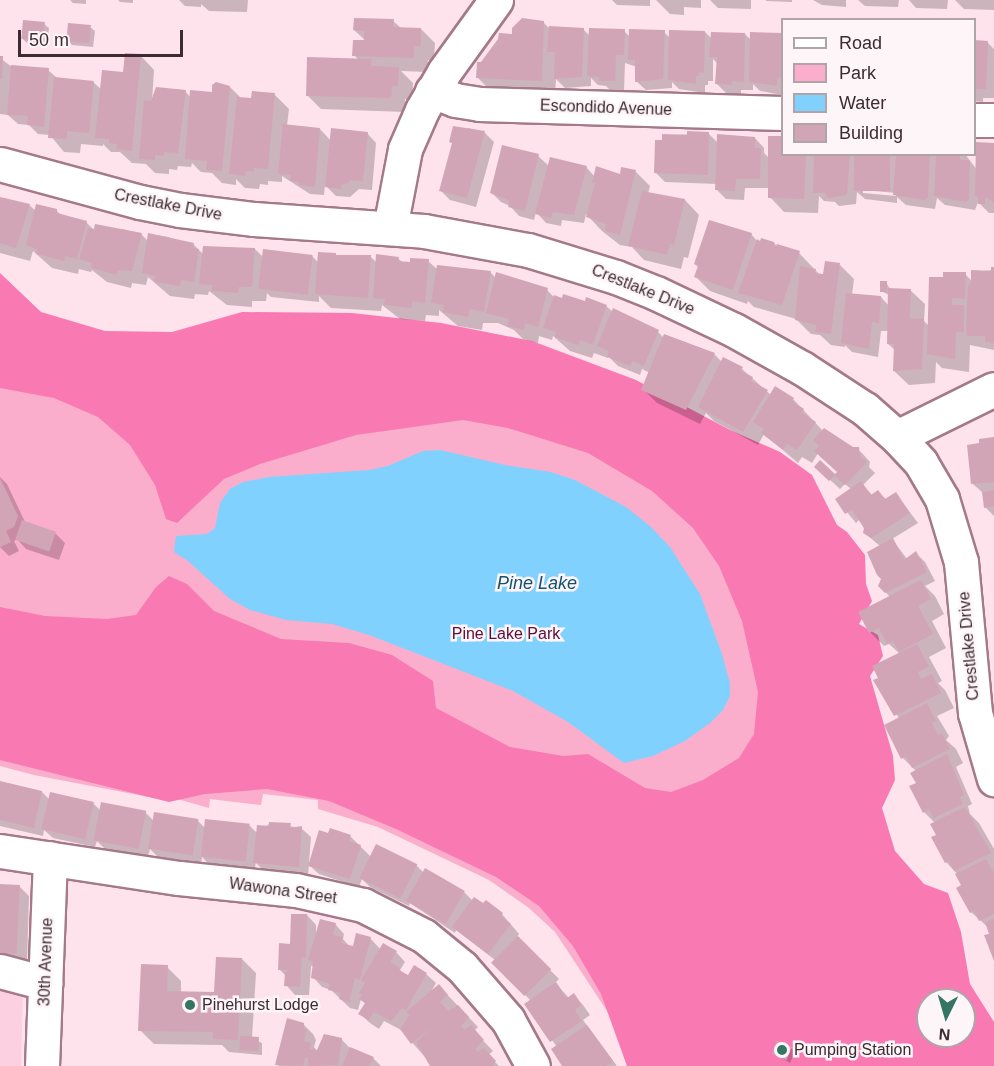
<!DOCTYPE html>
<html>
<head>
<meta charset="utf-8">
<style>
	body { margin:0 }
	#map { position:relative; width:994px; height:1066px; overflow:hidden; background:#fee2ec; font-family:Helvetica,sans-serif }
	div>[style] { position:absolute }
	.built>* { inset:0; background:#fcd0e0 }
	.green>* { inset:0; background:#faaecc }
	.forest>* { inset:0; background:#f979b2 }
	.water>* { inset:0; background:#81d1fe }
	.shadow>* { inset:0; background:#0003 }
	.building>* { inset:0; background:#d2a5b6; transform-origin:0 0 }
	.roads { filter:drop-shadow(2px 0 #a47a8a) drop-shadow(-2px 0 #a47a8a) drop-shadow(0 2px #a47a8a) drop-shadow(0 -2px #a47a8a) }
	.minor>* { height:33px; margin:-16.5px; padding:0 16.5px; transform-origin:16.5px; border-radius:16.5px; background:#fff }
	.dots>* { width:16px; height:16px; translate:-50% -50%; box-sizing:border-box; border:3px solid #fef5f8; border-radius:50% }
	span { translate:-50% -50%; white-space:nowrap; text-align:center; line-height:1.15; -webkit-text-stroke:5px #fef5f8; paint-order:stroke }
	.street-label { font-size:16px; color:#3c2b32 }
	.park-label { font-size:16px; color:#5d0d37 }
	.poi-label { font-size:16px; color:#3c2b32 }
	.left { translate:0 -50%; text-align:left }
	.water-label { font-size:18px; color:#11526f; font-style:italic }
	.legend { position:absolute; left:781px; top:18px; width:195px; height:138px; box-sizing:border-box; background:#fef5f8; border:2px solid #b0a4a9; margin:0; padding:8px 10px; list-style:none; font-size:18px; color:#3c2b32 }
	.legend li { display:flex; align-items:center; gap:12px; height:30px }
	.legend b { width:30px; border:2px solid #b0a4a9 }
	.north { position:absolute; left:916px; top:988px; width:60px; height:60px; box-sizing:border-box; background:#fef5f8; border:2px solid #b0a4a9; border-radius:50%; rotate:185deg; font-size:16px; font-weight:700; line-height:24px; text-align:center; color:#3c2b32 }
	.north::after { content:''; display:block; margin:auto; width:21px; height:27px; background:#347564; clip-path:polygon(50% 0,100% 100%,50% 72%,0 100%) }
	.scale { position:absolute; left:18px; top:30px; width:165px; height:27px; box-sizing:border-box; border:3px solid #3c2b32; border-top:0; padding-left:8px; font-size:18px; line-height:21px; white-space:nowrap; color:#3c2b32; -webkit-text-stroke:4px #fef5f8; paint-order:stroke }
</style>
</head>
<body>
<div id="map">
	<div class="built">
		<i style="clip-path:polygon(0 979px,23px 985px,21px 1066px,0 1066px)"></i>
	</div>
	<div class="green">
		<i style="clip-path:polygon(0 317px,426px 376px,692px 486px,928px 1000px,928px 1036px,964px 1036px,994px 1066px,636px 1055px,555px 932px,529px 908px,489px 880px,378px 827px,318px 809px,318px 800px,263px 794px,261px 805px,210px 799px,209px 808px,167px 796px,154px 798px,34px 775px,0 766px)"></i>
	</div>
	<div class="forest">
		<i style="clip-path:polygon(evenodd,0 273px,41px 312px,105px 331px,172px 332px,242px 312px,352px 313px,441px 323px,532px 341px,636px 380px,730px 430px,780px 452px,812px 475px,837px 525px,847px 532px,865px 555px,866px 584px,872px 601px,859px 624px,878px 635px,883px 656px,870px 676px,893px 756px,895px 780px,882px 808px,895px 851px,924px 884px,948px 893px,961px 932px,970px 984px,994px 1022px,994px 1066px,627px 1066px,601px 994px,573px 946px,539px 906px,496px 877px,396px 829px,329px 801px,267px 789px,205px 794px,169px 802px,0 760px,0 607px,45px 616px,107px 619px,136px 615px,156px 587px,169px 576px,187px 584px,214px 611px,281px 639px,349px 643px,392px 655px,433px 681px,436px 708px,510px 747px,563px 756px,588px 754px,645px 788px,671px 792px,703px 780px,739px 758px,754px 734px,758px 692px,742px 621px,719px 566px,693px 528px,652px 491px,588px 453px,508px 428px,463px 420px,356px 435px,260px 464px,224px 479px,177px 523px,166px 519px,155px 485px,130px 445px,98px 417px,54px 398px,0 388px,0 273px,928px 1000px,964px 1000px,964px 1036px,928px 1036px,928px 1000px)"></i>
	</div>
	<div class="water">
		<i style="clip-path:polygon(440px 450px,505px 465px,551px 472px,575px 480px,626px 507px,651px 527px,670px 547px,700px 594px,722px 654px,730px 683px,730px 696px,723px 710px,710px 723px,685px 741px,653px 756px,624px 763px,568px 722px,513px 691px,369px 635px,332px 624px,286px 620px,250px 610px,230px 599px,188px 561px,174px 552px,176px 536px,207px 534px,215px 528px,220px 503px,230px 489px,243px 482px,269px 477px,369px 470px,388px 466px,423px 451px)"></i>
	</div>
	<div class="shadow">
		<i style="clip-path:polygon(70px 0,86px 0,86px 4px,73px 3px)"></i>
		<i style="clip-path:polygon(118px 0,133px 0,133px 3px,120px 2px)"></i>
		<i style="clip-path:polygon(179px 0,248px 0,247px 12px,209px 11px,201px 4px,201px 7px,185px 6px)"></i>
		<i style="clip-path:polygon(612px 0,650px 0,650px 6px,617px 5px)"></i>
		<i style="clip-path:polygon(656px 0,701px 0,701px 8px,684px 7px,684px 15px,670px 14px)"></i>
		<i style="clip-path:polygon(710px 0,751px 0,751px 9px,718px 8px)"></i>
		<i style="clip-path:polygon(766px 0,792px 0,792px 2px,766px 1px)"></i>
		<i style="clip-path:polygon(813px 0,846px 0,846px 7px,822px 5px)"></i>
		<i style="clip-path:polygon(858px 0,899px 0,898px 7px,865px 6px)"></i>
		<i style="clip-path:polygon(909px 0,948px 0,947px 9px,916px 8px)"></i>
		<i style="clip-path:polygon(955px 0,994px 0,994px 10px,964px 9px)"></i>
		<i style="clip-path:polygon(393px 21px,401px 28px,421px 29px,435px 43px,434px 60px,428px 60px,427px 72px,401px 71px,413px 83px,412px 100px,405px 99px,405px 112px,321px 109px,307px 95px,359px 60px,354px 55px,366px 41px,354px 30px)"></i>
		<i style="clip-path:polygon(543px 22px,549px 28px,583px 29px,590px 36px,624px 31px,630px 37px,664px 32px,671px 39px,705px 32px,712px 39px,745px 34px,752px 41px,752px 34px,782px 35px,782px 95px,760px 91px,753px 84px,753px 90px,741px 90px,741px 94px,726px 93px,717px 84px,718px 64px,713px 59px,713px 81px,708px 81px,708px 85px,705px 85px,705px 93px,679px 89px,672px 82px,672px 88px,646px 90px,636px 81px,637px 67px,625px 63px,624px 90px,610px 90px,606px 86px,598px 85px,591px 78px,591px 86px,565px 88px,556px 79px,555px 94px,492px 92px,478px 78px,482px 63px,513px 35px)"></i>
		<i style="clip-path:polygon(44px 24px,49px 28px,47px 45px,27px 43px,23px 39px)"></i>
		<i style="clip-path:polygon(90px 27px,95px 31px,93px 47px,72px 45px,68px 40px)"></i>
		<i style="clip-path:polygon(974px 42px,987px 42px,994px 49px,994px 98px,983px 98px,983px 102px,974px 101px)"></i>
		<i style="clip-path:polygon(140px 55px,154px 70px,152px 102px,185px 91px,191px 98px,230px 87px,242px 99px,253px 100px,274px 94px,289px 109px,287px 126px,320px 129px,331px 141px,367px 133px,376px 143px,372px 190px,359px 189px,350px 197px,336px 196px,325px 185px,324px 195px,310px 194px,282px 176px,282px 182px,268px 181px,268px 185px,260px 184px,259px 189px,245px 188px,236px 179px,236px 185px,222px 183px,212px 173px,201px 172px,192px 163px,191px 167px,178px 166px,177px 170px,169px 169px,169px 174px,155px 173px,146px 164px,132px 163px,120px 152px,111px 152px,103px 144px,103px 146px,81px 144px,80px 153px,64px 152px,50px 135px,38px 134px,29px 125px,18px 124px,8px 115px,0 114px,0 58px,12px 67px,48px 70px,57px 78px,93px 82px,102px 90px,125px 74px)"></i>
		<i style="clip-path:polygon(468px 128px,484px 132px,494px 142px,476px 207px,450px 200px,441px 191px)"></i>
		<i style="clip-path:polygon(evenodd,709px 134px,718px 143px,755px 138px,764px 148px,764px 153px,770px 159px,770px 137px,782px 138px,782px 154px,852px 154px,856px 159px,856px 154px,894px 154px,897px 158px,898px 154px,934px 154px,937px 158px,938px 154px,965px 154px,977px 170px,994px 145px,994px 213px,989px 213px,978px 202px,975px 210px,945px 205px,937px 198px,935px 209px,906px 205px,897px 197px,897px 203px,865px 199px,857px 192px,856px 204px,839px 206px,835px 202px,824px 201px,819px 196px,818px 213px,784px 212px,770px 197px,770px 188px,745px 188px,744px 200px,726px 199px,717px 190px,717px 184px,665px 182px,656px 173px,663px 135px,709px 134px,863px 190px,896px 193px,896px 196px,863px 193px,863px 190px)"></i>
		<i style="clip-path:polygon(538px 156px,549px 166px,586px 167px,595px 177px,621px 176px,636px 172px,650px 186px,648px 194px,685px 200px,699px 215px,688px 258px,684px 257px,681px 269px,644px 260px,632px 247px,620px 245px,602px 231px,586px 214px,584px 223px,562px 220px,561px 226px,546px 223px,536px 212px,534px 220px,519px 216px,510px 206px,501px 202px,492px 193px)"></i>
		<i style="clip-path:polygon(0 198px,29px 205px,36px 211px,57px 211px,62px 216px,86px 222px,95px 231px,121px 232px,122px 229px,141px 234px,148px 241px,149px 234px,169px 237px,173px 241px,193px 244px,203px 254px,255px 249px,264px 258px,312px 256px,319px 263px,350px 258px,350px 255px,370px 256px,377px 263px,398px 258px,403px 263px,428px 261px,438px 270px,490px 272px,496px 278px,497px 273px,547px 290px,554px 297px,606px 306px,613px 312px,658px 332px,664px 338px,714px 354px,722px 362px,742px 369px,771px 395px,793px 399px,823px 431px,861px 452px,870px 462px,869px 467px,875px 473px,863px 485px,873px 496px,878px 492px,887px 500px,896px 494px,918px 523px,892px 539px,907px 559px,916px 553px,925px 562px,935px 581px,925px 586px,935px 596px,944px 614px,932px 621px,946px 648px,929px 657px,942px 681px,938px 683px,945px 690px,954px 708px,937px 716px,949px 736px,946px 740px,956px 749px,963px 763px,956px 767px,972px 804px,968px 806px,970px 814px,979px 823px,994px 849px,994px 958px,990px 929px,971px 912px,958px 875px,946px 862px,935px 823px,924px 812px,916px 771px,903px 758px,899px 719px,880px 679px,900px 654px,889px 644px,884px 646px,870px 632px,890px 597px,880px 586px,883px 579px,880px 546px,867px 535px,860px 519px,856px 523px,837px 500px,851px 489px,845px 484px,840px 489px,816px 467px,820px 462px,835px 476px,839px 472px,818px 453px,812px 463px,802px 457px,798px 463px,764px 434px,758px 445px,714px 421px,706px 413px,700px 424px,657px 403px,643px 389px,650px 373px,642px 369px,640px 375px,618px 366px,608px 356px,608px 358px,594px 353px,592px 358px,570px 351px,553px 336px,552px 340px,539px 336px,538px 343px,523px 339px,514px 330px,498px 323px,483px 323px,482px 330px,458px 326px,439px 310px,439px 316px,426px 315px,425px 321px,400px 319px,382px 305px,381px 311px,331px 308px,319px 296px,319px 302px,271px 297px,267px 293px,266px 301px,252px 301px,252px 307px,227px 305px,209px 291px,208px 295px,195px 294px,194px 299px,170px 296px,148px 277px,146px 285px,132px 283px,131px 288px,107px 282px,92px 270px,91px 272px,79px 269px,78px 274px,52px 268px,33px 251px,30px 261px,0 253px)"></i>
		<i style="clip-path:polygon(751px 234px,758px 242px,773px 243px,777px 247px,799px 253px,820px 275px,824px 276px,840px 265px,854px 279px,852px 295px,881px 297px,889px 306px,889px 295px,881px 291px,886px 282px,890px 289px,910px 290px,925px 304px,924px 321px,929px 326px,945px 279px,965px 274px,972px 281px,972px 272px,994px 270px,994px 350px,970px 345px,969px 372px,942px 368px,936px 362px,935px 383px,909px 385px,894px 371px,895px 350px,888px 344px,889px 331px,881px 331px,878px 357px,852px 352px,845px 345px,845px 347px,831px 345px,820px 335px,811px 334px,796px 319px,754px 307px,748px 301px,747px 304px,710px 291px,696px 277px,699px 268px,695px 264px)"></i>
		<i style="clip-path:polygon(994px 438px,994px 516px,985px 507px,983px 493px,973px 484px,981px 444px)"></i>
		<i style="clip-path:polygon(0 477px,7px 484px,25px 522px,56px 534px,65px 543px,59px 560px,26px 549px,17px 539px,14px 541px,19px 551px,9px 556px,0 547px)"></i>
		<i style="clip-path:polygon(0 782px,42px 792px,50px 800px,93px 803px,101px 811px,145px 812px,154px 821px,198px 821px,205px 828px,250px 826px,258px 834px,270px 823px,301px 828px,311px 837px,308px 876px,264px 871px,256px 863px,254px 871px,211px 866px,202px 857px,201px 865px,159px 858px,150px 849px,148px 857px,105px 849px,97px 841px,95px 847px,53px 838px,44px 830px,43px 836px,0 826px)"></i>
		<i style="clip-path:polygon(331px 830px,351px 837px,371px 857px,416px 865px,424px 873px,464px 892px,473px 901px,502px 914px,519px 934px,517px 937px,559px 979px,555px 983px,569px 998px,573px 995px,583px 1005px,590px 1015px,583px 1020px,617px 1066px,564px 1066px,557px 1047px,526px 1004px,531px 1001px,493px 962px,495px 960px,456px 930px,455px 933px,410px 903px,409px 906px,370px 887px,362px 879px,359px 887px,319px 874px,309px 865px)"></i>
		<i style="clip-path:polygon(0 886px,19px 886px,29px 896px,27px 962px,0 961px)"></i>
		<i style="clip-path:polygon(307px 915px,316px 925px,316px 936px,335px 924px,344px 934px,343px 939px,350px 947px,354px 948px,370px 938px,381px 950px,396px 952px,405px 962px,400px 970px,407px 976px,426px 974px,436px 983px,431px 992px,439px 986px,478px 1027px,474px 1031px,493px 1051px,488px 1055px,499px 1066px,433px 1066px,401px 1030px,384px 1021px,379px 1029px,370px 1023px,360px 1014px,366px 1004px,361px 999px,358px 1010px,350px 1008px,331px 990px,322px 987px,313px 977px,314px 966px,311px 966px,309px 995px,295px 995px,286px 985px,286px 976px,279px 969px)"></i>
		<i style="clip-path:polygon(242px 959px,256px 973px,252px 1038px,262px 1043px,262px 1055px,229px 1052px,222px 1045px,154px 1044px,140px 1030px,167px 967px,181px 981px,181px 993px,216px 994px)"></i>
		<i style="clip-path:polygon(303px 1024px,313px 1034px,316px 1040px,314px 1047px,318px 1052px,341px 1039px,351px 1049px,373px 1058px,381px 1066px,278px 1066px)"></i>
		<i style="clip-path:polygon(791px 1048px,795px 1052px,790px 1063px,773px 1053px)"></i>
	</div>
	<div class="building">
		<i style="clip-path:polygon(354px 18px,394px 19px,393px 27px,421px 28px,421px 46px,414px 46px,414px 58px,352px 56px,353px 40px,364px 40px,364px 31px,353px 30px)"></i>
		<i style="clip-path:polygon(522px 18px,544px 21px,542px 81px,476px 78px,477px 62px,481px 62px,498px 39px,499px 33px,512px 34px,512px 28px)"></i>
		<i style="left:23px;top:20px;width:22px;height:19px;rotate:5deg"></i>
		<i style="left:68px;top:23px;width:23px;height:18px;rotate:5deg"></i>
		<i style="clip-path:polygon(549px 26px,584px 28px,582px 77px,554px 79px,555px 52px,547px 52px)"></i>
		<i style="clip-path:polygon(589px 28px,625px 29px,624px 55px,616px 55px,615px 81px,599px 81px,599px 77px,587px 76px)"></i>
		<i style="clip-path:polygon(629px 29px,665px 30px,663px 79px,635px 82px,635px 60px,628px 60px)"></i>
		<i style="clip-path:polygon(669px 30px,705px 31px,704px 73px,699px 72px,699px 76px,696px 76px,696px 84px,668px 80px)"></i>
		<i style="clip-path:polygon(711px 32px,745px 33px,744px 82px,732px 81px,732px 85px,715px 84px,717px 57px,709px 57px)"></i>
		<i style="clip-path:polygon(750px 32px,782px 33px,782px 75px,777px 80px,777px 86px,749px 82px)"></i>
		<i style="clip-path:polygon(974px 40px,988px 41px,986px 89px,974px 89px)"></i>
		<i style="clip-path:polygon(125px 53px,141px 54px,132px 151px,116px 149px,117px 144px,109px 143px,109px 139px,95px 138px,102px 70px,123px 72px)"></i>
		<i style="clip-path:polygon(0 56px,3px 56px,2px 79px,0 79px)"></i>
		<i style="clip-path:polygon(307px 57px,372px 59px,371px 66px,399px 67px,398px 86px,392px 86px,391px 98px,306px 96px)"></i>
		<i style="clip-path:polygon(11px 65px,49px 68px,44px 127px,27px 125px,28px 116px,7px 115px)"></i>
		<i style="clip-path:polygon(54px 77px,94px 81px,89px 133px,67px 131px,67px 139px,48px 138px)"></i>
		<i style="clip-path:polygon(216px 82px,230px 86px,222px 171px,206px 170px,207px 161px,185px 159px,190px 90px,212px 92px,212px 85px)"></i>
		<i style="clip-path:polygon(156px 87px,186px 90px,178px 153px,164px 152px,164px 156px,155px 155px,155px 160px,139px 159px,144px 100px,151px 101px)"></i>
		<i style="clip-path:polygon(252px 91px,275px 93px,268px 169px,254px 168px,254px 171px,246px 171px,245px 176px,229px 174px,237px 97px,251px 98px)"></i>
		<i style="clip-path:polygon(283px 124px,320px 128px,315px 187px,299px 185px,299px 182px,290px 181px,291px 175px,278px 174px)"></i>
		<i style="clip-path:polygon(453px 126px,485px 131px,467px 198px,439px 191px,452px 143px,449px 142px)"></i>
		<i style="clip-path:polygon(331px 128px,368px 132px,363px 181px,349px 180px,349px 183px,341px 185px,341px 189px,325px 187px)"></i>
		<i style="clip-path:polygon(687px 131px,709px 132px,708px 175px,654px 173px,655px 140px,662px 140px,662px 134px,687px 135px)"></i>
		<i style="clip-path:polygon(717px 134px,755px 137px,755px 148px,761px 148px,760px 179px,736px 179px,735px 191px,715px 190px)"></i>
		<i style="clip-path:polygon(768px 136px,782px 136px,782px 154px,806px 154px,804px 199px,768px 198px)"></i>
		<i style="clip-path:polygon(976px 142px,994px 143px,994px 202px,985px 197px,985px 204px,978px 204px,978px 197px,975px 196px)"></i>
		<i style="clip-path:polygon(502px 145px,539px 154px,525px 211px,508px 207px,510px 201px,490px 193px)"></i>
		<i style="clip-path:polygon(814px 154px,850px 154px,847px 195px,828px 198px,825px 193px,813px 193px)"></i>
		<i style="left:854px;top:154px;width:36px;height:37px"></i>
		<i style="clip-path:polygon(896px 154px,930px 154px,928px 197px,925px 200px,893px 195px)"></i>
		<i style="clip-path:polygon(936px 154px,960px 154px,960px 160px,970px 160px,969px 199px,966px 202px,934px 196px)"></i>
		<i style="clip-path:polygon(550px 157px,587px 166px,574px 215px,553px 212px,551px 218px,535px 214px)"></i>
		<i style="clip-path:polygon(596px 166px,620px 174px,621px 167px,636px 170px,620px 235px,605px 231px,606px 224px,586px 217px,595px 183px,592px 183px)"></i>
		<i style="clip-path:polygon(642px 191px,685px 199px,674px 245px,670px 244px,667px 255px,628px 246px)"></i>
		<i style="clip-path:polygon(0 197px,30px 204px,16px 248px,0 243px)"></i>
		<i style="clip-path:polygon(36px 204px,57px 209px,57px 213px,87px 221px,77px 259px,65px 256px,64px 261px,36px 254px,37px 249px,26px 245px)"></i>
		<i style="clip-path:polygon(709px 220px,752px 233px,733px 290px,694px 277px,698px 266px,694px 264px)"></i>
		<i style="clip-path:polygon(95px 224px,142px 233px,132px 271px,118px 270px,117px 275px,91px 268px,92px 263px,79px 259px,88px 228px,94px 229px)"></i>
		<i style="clip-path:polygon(148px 233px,194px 243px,193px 248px,199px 249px,194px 282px,181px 280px,180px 286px,154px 282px,155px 276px,142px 273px)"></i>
		<i style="clip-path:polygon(761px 238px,774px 242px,776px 246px,777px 244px,800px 251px,782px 305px,738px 293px,757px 239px,760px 241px)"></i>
		<i style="clip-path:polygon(203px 246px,255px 248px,252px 287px,239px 287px,238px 293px,212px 291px,212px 285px,199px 284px)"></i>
		<i style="left:263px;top:249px;width:50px;height:40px;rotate:7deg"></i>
		<i style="clip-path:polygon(318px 252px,336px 253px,336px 255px,371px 255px,368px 298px,315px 294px)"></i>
		<i style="clip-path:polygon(376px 254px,399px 257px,398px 261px,410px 262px,410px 258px,429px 259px,425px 303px,412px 301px,412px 308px,384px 305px,385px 299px,373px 298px)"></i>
		<i style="clip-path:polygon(825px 261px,840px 263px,831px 334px,815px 332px,816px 325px,795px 320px,800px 266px,816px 269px,815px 273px,823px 274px)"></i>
		<i style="clip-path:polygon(437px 265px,491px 271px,484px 312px,470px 309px,468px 317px,443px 312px,444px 305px,431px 303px)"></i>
		<i style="clip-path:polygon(991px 267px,994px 267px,994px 343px,985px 342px,985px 336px,967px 336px,966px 328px,968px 286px,971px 282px,971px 270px,991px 271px)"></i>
		<i style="clip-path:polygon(496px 272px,548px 288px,538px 327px,525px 323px,524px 330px,507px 326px,509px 319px,486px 313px)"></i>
		<i style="clip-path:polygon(943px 272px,966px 272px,965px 299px,952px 298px,952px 305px,964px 305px,964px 332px,956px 332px,955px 359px,927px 354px,929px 277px,943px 277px)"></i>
		<i style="left:880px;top:281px;width:7px;height:11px"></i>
		<i style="clip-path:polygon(888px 288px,911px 289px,910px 318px,924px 319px,922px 369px,893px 371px,894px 344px,887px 344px)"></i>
		<i style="clip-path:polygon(846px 293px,881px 296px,879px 323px,872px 322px,869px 349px,841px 343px)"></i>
		<i style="clip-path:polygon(563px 294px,585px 301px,586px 297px,607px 305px,593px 345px,580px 340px,578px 345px,555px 337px,556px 332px,543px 328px,554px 295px,562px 298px)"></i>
		<i style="clip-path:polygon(613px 308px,659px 330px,644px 366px,633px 361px,630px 366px,607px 357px,609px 351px,597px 346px)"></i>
		<i style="clip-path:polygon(664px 334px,715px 353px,686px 410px,641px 390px)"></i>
		<i style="clip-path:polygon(723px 357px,743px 367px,741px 371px,753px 377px,751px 381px,768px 390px,743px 432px,698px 407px)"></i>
		<i style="clip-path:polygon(775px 386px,794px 398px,792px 401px,804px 409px,802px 413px,816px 422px,797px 450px,787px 444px,783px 450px,761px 433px,764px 429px,753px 422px)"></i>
		<i style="clip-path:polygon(824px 428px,853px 447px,859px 447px,860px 456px,867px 462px,845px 485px,835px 476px,829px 481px,814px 467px,820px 460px,835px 474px,837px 472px,814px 451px,819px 446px,813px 440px)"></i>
		<i style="clip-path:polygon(994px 437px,994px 482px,971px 484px,967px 445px,979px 443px,979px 439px)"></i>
		<i style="clip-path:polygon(0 478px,18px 516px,14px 527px,6px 531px,11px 542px,0 547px)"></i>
		<i style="clip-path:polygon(861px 481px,871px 495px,878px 490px,885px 499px,896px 492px,910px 513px,871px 538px,863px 533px,864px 528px,852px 510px,845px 514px,835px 499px)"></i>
		<i style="clip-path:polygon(994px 490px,994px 506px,984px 508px,982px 492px)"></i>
		<i style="left:22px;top:520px;width:36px;height:21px;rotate:19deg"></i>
		<i style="clip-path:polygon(893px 538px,904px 560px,916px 551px,927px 572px,885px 593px,878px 586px,881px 579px,877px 575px,867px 552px)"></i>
		<i style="clip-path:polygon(921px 580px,931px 599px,918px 606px,933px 634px,899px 652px,893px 641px,887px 644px,879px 628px,869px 633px,858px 612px)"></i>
		<i style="clip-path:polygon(917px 644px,929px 666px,918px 672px,921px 679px,932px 674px,941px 693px,894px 716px,873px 680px,878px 678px,872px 666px)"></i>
		<i style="clip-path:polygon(927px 703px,936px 721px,932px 723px,938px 735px,942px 733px,950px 749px,912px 768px,906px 756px,901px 759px,884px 725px)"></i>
		<i style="clip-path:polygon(947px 754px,964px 795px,960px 797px,963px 804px,933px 818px,929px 809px,923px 813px,909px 786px,916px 783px,910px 773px)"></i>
		<i style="clip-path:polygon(0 781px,42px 791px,34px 828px,0 820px)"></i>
		<i style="left:50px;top:792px;width:45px;height:38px;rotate:13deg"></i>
		<i style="left:101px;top:802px;width:46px;height:39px;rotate:11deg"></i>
		<i style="clip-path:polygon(965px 807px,991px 853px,954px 871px,949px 861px,945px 863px,931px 837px,936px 835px,930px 824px)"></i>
		<i style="left:154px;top:812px;width:45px;height:37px;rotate:9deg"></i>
		<i style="left:205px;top:819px;width:45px;height:38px;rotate:6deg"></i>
		<i style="clip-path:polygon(269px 822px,291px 823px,290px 828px,302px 826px,299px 867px,253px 863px,257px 825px,269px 826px)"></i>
		<i style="clip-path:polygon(330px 828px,351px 835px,349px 841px,361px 845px,350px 879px,308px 866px,319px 830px,328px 833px)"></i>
		<i style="left:376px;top:844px;width:46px;height:38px;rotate:26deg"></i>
		<i style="clip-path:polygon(986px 859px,994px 873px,994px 914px,979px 921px,974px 911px,970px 913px,956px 888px,961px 885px,955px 874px)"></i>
		<i style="left:425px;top:868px;width:46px;height:38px;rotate:30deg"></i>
		<i style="left:0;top:884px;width:20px;height:69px;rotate:3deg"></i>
		<i style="clip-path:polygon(474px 897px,483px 903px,486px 900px,503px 913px,501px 916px,511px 924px,488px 954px,452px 927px)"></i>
		<i style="clip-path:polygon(291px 914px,307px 914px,306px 957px,302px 957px,300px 987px,284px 986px,285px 972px,291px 970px,278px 970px,279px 943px,290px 944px)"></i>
		<i style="clip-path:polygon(320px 919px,336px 923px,333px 935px,343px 937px,341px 943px,353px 946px,356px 933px,371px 937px,360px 980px,355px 978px,349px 1002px,339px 999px,341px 993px,328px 990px,330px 984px,311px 978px,313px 962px,308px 960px)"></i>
		<i style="clip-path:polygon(994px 919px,994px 961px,984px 935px,989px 934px,985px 922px)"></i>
		<i style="left:518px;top:936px;width:47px;height:38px;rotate:45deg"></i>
		<i style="clip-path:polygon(383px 943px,397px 951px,390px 962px,400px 968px,399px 970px,408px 975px,414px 965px,427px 973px,406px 1010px,402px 1008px,391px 1021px,374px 1012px,369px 1020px,358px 1014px,365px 1003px,359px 999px,362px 995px,359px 993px,365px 983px,361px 980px)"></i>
		<i style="clip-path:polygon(216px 957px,242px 958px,238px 1040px,213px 1039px,213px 1032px,138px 1031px,141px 964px,168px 965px,167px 991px,214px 992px)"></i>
		<i style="clip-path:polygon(556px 982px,567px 998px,574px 993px,582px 1005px,575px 1010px,582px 1021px,550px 1042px,524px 1004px)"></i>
		<i style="clip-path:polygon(439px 984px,448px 995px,440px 1002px,448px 1011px,458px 1005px,469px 1017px,461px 1026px,465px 1030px,471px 1025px,484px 1040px,475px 1049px,478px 1052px,484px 1048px,496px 1061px,493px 1066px,430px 1066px,416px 1042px,432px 1027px,411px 1044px,400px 1029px,410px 1015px,406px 1012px)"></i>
		<i style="clip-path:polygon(287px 1018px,304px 1023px,304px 1029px,307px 1029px,304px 1041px,311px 1043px,310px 1049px,317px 1050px,324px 1034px,342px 1038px,338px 1065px,308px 1066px,308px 1058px,305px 1058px,303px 1066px,275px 1065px)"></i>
		<i style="clip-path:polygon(587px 1025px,613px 1061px,606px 1066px,562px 1066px,551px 1049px)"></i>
		<i style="left:240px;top:1036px;width:19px;height:14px;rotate:3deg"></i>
		<i style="left:777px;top:1041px;width:16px;height:14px;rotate:22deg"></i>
		<i style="clip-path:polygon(350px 1047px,374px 1057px,369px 1066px,342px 1066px)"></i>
	</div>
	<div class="roads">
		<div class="minor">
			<i style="left:432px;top:91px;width:25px;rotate:21deg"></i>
			<i style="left:455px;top:100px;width:24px;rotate:9deg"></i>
			<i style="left:479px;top:104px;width:303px;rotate:1.7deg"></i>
			<i style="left:974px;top:120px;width:20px"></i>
			<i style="left:0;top:164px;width:145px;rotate:15.2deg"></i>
			<i style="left:140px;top:202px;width:41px;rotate:11.3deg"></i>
			<i style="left:180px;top:210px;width:75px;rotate:6.9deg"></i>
			<i style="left:254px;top:219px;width:170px;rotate:4deg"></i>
			<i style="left:424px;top:231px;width:106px;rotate:10.4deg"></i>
			<i style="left:528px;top:250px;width:92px;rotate:17.1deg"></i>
			<i style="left:616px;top:277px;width:43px;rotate:21.8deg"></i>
			<i style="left:656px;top:293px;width:86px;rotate:25.4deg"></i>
			<i style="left:734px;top:330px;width:78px;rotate:29.2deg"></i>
			<i style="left:802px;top:368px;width:75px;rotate:33.1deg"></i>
			<i style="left:865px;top:409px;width:43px;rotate:41.2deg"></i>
			<i style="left:897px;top:437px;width:35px;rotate:47deg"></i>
			<i style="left:921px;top:463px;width:42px;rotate:59.7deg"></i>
			<i style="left:942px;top:499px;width:66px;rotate:73.2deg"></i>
			<i style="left:961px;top:562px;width:152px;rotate:84.7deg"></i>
			<i style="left:975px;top:713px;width:69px;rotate:73.9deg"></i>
			<i style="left:390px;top:228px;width:80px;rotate:-79.2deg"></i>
			<i style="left:405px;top:149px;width:43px;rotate:-66.4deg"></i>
			<i style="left:422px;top:110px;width:44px;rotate:-59.9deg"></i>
			<i style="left:444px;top:72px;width:89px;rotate:-54.2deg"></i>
			<i style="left:897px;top:437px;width:108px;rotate:-26.3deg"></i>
			<i style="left:0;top:851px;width:181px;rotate:8.6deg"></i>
			<i style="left:179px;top:878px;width:118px;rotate:5.9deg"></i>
			<i style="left:296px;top:890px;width:69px;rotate:12.6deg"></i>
			<i style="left:363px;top:905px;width:68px;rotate:26.9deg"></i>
			<i style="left:424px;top:936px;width:49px;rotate:39.2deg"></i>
			<i style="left:462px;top:967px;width:70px;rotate:49deg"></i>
			<i style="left:508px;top:1020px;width:52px;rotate:61.5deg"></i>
			<i style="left:0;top:971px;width:47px;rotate:14.9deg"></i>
			<i style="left:42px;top:1066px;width:208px;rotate:-87.8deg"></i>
		</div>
	</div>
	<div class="dots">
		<i style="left:190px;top:1005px;background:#347564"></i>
		<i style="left:782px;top:1050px;background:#347564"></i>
	</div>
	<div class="street-label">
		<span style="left:606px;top:108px;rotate:2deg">Escondido Avenue</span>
		<span style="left:168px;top:205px;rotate:11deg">Crestlake Drive</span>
		<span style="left:643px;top:290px;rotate:22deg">Crestlake Drive</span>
		<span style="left:969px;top:646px;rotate:-95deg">Crestlake Drive</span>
		<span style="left:283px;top:891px;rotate:8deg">Wawona Street</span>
		<span style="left:46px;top:962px;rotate:-88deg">30th Avenue</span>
	</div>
	<div class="park-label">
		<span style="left:506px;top:634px">Pine Lake Park</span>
	</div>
	<div class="poi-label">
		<span class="left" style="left:202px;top:1005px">Pinehurst Lodge</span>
		<span class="left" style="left:794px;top:1050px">Pumping Station</span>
	</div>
	<div class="water-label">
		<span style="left:537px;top:583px">Pine Lake</span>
	</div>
	<ul class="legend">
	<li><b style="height:8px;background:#fff"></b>Road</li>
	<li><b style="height:16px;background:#faaecc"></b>Park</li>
	<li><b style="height:16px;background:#81d1fe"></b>Water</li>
	<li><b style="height:16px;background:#d2a5b6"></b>Building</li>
	</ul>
	<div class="north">N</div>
	<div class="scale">50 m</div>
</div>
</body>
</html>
